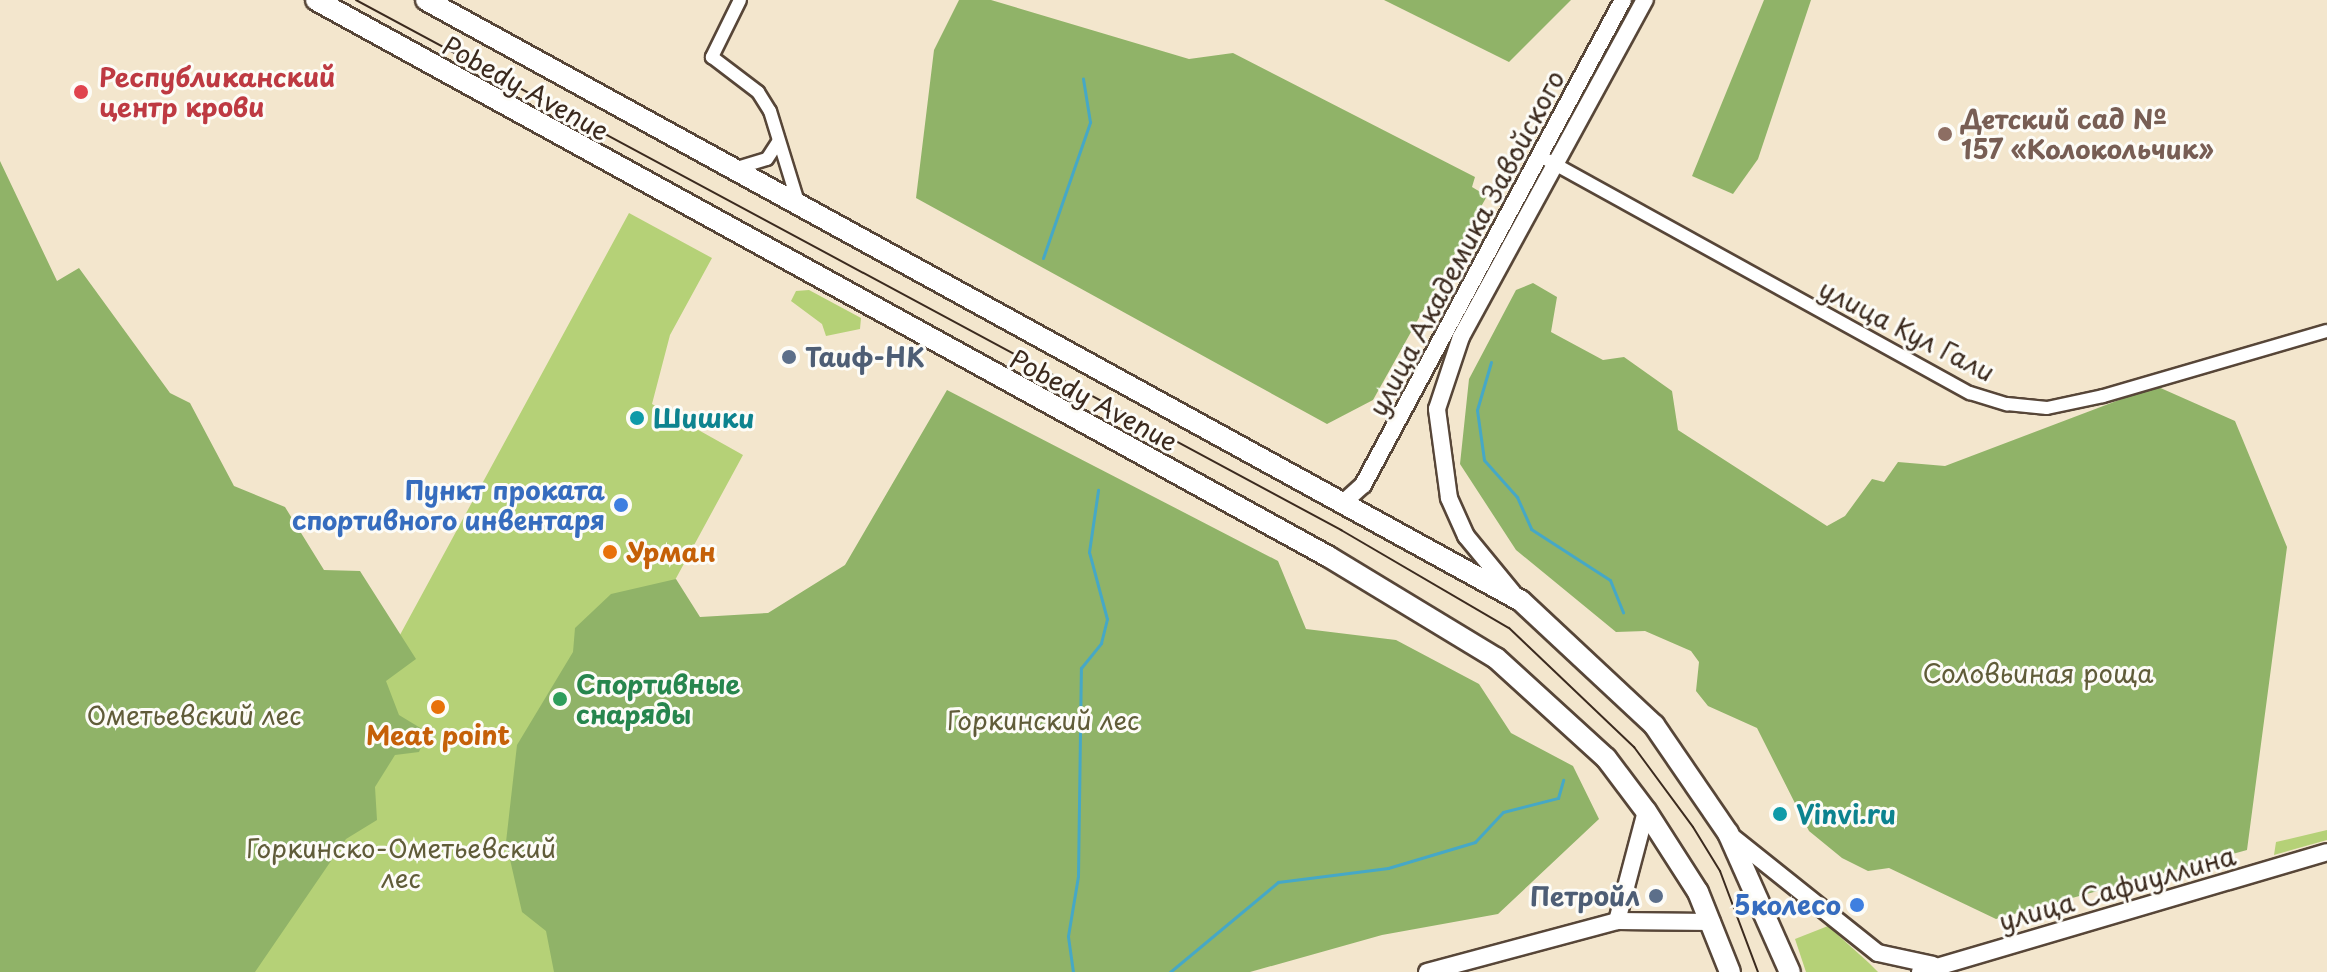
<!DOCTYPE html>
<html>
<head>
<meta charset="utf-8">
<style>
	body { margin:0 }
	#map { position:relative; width:2327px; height:972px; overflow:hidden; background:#f3e6cd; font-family:"Playpen Sans",sans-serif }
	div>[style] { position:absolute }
	.green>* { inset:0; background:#b5d177 }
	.forest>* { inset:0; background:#90b368 }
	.stream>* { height:3px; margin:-1.5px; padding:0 1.5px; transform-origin:1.5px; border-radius:1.5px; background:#46a8c6 }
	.roads { filter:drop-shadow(2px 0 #574638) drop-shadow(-2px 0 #574638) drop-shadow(0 2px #574638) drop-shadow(0 -2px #574638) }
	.minor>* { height:12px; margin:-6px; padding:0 6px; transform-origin:6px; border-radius:6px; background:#fff }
	.tertiary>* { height:16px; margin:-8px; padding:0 8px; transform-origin:8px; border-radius:8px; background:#fff }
	.primary>* { height:20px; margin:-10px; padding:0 10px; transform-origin:10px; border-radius:10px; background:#fff }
	.tram>* { height:2px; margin:-1px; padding:0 1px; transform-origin:1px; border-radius:1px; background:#3b2a1e }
	.dots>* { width:22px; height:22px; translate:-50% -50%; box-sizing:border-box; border:4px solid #fdfcf7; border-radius:50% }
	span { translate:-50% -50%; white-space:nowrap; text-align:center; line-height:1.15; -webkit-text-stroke:6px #fdfcf7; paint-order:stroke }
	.health-label { font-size:26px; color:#be3a42; font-weight:700 }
	.left { translate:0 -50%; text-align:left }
	.street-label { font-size:26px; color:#3b2a1e }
	.education-label { font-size:26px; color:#785e54; font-weight:700 }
	.service-label { font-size:26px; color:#4e5e75; font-weight:700 }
	.right { translate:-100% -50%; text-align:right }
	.culture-label { font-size:26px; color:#0d838f; font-weight:700 }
	.shop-label { font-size:26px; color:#366cbe; font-weight:700 }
	.food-label { font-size:26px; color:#c56008; font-weight:700 }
	.park-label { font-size:26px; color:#605c39 }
	.leisure-label { font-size:26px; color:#27864d; font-weight:700 }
</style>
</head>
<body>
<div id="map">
	<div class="green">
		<i style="clip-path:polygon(629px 213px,712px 258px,670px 335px,652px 404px,743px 455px,674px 582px,587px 972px,217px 972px)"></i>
		<i style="clip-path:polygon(809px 290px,861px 318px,860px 329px,826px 336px,822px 324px,791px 301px,796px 291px)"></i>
		<i style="clip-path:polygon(2327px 830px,2327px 840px,2274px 855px,2276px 842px)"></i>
		<i style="clip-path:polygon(1828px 926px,1869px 963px,1878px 972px,1806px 972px,1795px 939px)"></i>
	</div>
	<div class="forest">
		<i style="clip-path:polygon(959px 0,991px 0,1189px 59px,1233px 53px,1475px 177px,1472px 187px,1487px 196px,1373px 400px,1327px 424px,916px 198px,934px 50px)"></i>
		<i style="clip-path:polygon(1384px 0,1571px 0,1509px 62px)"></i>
		<i style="clip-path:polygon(1764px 0,1811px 0,1758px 159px,1733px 194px,1692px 176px)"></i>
		<i style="clip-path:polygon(0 161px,57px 281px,79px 268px,170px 393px,190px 403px,234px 486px,285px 507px,324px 570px,360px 571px,416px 659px,386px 681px,399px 715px,427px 732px,419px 752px,395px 755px,375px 787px,377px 820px,346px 839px,255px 972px,0 972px)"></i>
		<i style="clip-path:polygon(1533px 283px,1557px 297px,1551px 332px,1603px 360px,1624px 357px,1672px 391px,1678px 430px,1827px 526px,1845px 516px,1872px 479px,1884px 482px,1898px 462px,1945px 466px,2156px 386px,2235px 421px,2287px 547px,2247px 850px,1996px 919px,1889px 868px,1868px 871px,1842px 858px,1809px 831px,1757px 728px,1708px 706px,1696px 691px,1699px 662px,1691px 651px,1645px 631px,1616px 632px,1516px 550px,1460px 464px,1469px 379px,1516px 290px)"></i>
		<i style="clip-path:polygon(947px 390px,1278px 561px,1306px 629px,1396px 640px,1479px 684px,1511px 733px,1573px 766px,1599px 819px,1498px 914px,1382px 935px,1250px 972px,554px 972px,546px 931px,522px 912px,506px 842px,517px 745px,573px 652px,575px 628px,611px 594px,676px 579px,700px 617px,768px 613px,845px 565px)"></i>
	</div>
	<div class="stream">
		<i style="left:1043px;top:258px;width:144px;rotate:-70.9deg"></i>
		<i style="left:1090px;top:122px;width:44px;rotate:-99.2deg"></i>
		<i style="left:1491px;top:362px;width:50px;rotate:106.3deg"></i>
		<i style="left:1477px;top:410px;width:50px;rotate:82deg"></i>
		<i style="left:1484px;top:460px;width:50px;rotate:48.3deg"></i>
		<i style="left:1517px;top:497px;width:35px;rotate:66deg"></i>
		<i style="left:1531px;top:529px;width:94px;rotate:32.8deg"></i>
		<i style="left:1610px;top:580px;width:35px;rotate:68deg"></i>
		<i style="left:1073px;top:972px;width:36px;rotate:-98deg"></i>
		<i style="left:1068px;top:936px;width:61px;rotate:-80.5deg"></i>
		<i style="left:1078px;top:876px;width:208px;rotate:-89.2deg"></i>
		<i style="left:1081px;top:668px;width:32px;rotate:-51deg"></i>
		<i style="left:1101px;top:643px;width:25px;rotate:-76deg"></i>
		<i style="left:1107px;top:619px;width:69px;rotate:-105deg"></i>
		<i style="left:1089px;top:552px;width:63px;rotate:-81.7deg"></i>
		<i style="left:1170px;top:972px;width:141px;rotate:-39.8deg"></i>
		<i style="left:1278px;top:882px;width:111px;rotate:-7.3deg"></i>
		<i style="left:1388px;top:868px;width:91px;rotate:-16.6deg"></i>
		<i style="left:1475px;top:842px;width:41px;rotate:-47deg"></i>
		<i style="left:1503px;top:812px;width:57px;rotate:-14.3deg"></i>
		<i style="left:1558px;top:798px;width:19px;rotate:-74deg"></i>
	</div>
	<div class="roads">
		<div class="minor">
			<i style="left:740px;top:0;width:64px;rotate:116.2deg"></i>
			<i style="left:712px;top:57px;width:58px;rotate:37.3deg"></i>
			<i style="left:758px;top:92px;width:22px;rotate:58deg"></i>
			<i style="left:770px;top:111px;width:95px;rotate:72.9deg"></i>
			<i style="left:1540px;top:156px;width:491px;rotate:28.9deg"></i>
			<i style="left:1970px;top:393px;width:39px;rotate:17deg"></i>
			<i style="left:2007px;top:404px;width:40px;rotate:5.7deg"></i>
			<i style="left:2047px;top:408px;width:57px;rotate:-12.1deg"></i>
			<i style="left:2103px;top:396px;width:233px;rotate:-16.2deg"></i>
			<i style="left:737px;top:168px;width:31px;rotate:-17deg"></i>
			<i style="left:767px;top:159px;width:20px;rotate:-57deg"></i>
		</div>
		<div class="tertiary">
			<i style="left:1344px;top:502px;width:25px;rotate:-42deg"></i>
			<i style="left:1363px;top:485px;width:550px;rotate:-61.81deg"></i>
			<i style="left:1513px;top:593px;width:74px;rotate:-129.5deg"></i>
			<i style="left:1466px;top:536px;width:42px;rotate:-114.1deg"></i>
			<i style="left:1449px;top:498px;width:90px;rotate:-97.7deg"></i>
			<i style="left:1437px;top:409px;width:76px;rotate:-71.6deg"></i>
			<i style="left:1461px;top:337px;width:384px;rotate:-61.4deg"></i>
			<i style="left:1730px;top:835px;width:189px;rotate:38.6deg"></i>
			<i style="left:1878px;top:953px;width:56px;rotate:12.3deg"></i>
			<i style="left:1617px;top:921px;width:114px;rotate:-75.2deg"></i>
			<i style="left:1427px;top:972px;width:197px;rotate:-15deg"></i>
			<i style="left:1617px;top:921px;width:95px;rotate:0.6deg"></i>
			<i style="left:1920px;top:972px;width:424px;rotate:-16.4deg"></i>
		</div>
		<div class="primary">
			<i style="left:316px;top:0;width:1156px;rotate:28.8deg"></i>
			<i style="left:1329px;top:557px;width:195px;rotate:31.2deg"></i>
			<i style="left:1496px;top:658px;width:149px;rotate:42.3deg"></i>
			<i style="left:1606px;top:758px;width:66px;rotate:53deg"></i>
			<i style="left:1646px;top:811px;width:96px;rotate:57.3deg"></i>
			<i style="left:1698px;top:892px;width:86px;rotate:68.2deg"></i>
			<i style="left:426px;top:0;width:1249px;rotate:28.76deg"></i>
			<i style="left:1521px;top:601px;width:182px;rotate:43deg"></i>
			<i style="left:1654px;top:725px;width:131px;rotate:55.6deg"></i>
			<i style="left:1728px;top:833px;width:152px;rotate:66deg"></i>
		</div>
	</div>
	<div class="tram">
		<i style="left:356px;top:0;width:1119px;rotate:28.28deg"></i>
		<i style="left:1341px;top:530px;width:194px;rotate:30.3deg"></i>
		<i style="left:1509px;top:628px;width:173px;rotate:43.6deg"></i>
		<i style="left:1634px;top:747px;width:99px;rotate:53.6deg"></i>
		<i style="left:1693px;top:827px;width:52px;rotate:58.5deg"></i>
		<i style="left:1720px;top:871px;width:108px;rotate:69.4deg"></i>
	</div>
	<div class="dots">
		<i style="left:81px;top:92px;background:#e0444e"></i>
		<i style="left:1945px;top:134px;background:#8d6e63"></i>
		<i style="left:789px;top:357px;background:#5c6f8a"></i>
		<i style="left:637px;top:418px;background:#0f9aa8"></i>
		<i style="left:621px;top:505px;background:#3f7fe0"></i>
		<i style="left:610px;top:552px;background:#e8710a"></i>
		<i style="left:560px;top:699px;background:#2e9e5b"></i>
		<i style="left:438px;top:707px;background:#e8710a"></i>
		<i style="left:1780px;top:814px;background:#0f9aa8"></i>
		<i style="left:1656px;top:896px;background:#5c6f8a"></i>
		<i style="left:1857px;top:905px;background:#3f7fe0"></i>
	</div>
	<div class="health-label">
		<span class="left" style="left:99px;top:92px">Республиканский<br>центр крови</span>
	</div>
	<div class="street-label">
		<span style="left:526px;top:88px;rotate:29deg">Pobedy Avenue</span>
		<span style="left:1466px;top:243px;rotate:-62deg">улица Академика Завойского</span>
		<span style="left:1907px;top:330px;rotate:27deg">улица Кул Гали</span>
		<span style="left:1094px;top:400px;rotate:28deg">Pobedy Avenue</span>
		<span style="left:2117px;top:888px;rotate:-16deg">улица Сафиуллина</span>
	</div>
	<div class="education-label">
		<span class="left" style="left:1961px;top:134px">Детский сад №<br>157 «Колокольчик»</span>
	</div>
	<div class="service-label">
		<span class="left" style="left:805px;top:357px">Таиф-НК</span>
		<span class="right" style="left:1640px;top:896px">Петройл</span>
	</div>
	<div class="culture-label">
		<span class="left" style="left:653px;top:418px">Шишки</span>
		<span class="left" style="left:1796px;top:814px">Vinvi.ru</span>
	</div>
	<div class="shop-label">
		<span class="right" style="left:605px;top:505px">Пункт проката<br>спортивного инвентаря</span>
		<span class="right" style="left:1841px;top:905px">5колесо</span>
	</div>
	<div class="food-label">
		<span class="left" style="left:626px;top:552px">Урман</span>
		<span style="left:438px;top:735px">Meat point</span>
	</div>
	<div class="park-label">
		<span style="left:2038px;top:673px">Соловьиная роща</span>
		<span style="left:194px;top:715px">Ометьевский лес</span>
		<span style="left:1043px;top:720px">Горкинский лес</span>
		<span style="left:401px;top:863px">Горкинско-Ометьевский<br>лес</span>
	</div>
	<div class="leisure-label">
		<span class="left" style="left:576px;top:699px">Спортивные<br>снаряды</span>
	</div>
</div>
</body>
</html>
